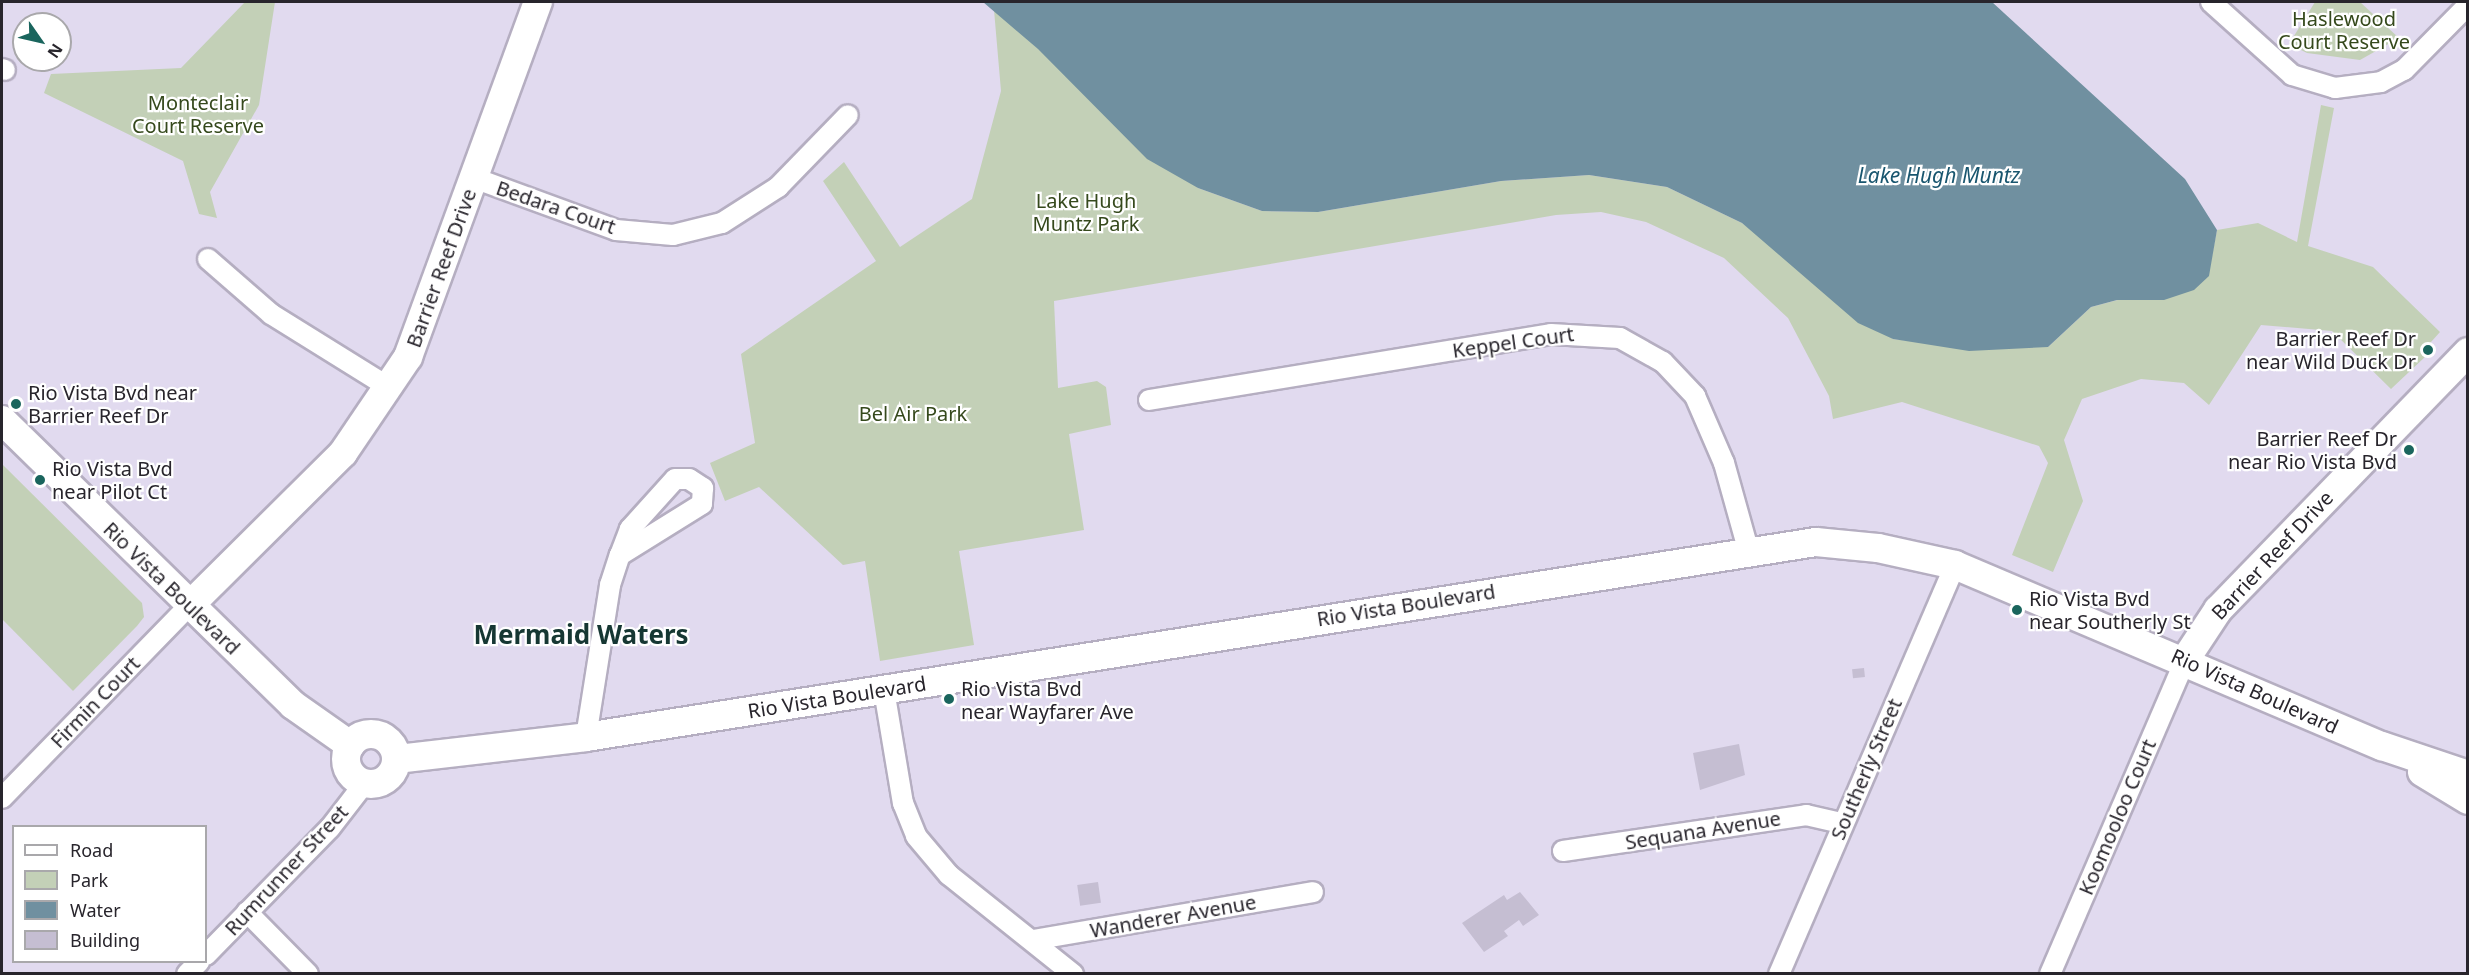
<!DOCTYPE html>
<html>
<head>
<meta charset="utf-8">
<style>
	body { margin:0 }
	#map { position:relative; width:2469px; height:975px; overflow:hidden; background:#e1daef; font-family:"Noto Sans",sans-serif }
	div>[style] { position:absolute }
	.green>* { inset:0; background:#c3d0b7 }
	.water>* { inset:0; background:#7090a0 }
	.building>* { inset:0; background:#c5bed2; transform-origin:0 0 }
	.roads { filter:drop-shadow(2px 0 #b5aec1) drop-shadow(-2px 0 #b5aec1) drop-shadow(0 2px #b5aec1) drop-shadow(0 -2px #b5aec1) }
	.street>* { height:20px; margin:-10px; padding:0 10px; transform-origin:10px; border-radius:10px; background:#fff }
	.secondary>* { height:28px; margin:-14px; padding:0 14px; transform-origin:14px; border-radius:14px; background:#fff }
	.secondary>.ring { margin:-14px; padding:0; box-sizing:content-box; background:none; border:28px solid #fff; border-radius:50% }
	.dots>* { width:16px; height:16px; translate:-50% -50%; box-sizing:border-box; border:3px solid #fff; border-radius:50% }
	span { translate:-50% -50%; white-space:nowrap; text-align:center; line-height:1.15; -webkit-text-stroke:4.5px #fff; paint-order:stroke }
	.park-label { font-size:20px; color:#35491c }
	.street-label { font-size:20px; color:#28252c }
	.poi-label { font-size:20px; color:#28252c }
	.right { translate:-100% -50%; text-align:right }
	.left { translate:0 -50%; text-align:left }
	.water-label { font-size:21px; color:#19566f; font-style:italic }
	.district-label { font-size:26px; color:#163733; font-weight:700 }
	.frame { position:absolute; inset:0; border:3px solid #28252c; pointer-events:none }
	.legend { position:absolute; left:12px; top:825px; width:195px; height:138px; box-sizing:border-box; background:#fff; border:2px solid #a9a8ab; margin:0; padding:8px 10px; list-style:none; font-size:18px; color:#28252c }
	.legend li { display:flex; align-items:center; gap:12px; height:30px }
	.legend b { width:30px; border:2px solid #a9a8ab }
	.north { position:absolute; left:12px; top:12px; width:60px; height:60px; box-sizing:border-box; background:#fff; border:2px solid #a9a8ab; border-radius:50%; rotate:124deg; font-size:16px; font-weight:700; line-height:24px; text-align:center; color:#28252c }
	.north::after { content:''; display:block; margin:auto; width:21px; height:27px; background:#1a655d; clip-path:polygon(50% 0,100% 100%,50% 72%,0 100%) }
</style>
</head>
<body>
<div id="map">
	<div class="green">
		<i style="clip-path:polygon(245px 2px,275px 2px,259px 105px,210px 192px,217px 218px,199px 214px,183px 161px,44px 93px,51px 74px,181px 68px)"></i>
		<i style="clip-path:polygon(2315px 2px,2360px 2px,2399px 38px,2360px 60px,2307px 53px,2289px 44px)"></i>
		<i style="clip-path:polygon(994px 10px,1198px 188px,1262px 211px,1318px 212px,1501px 181px,1589px 175px,1667px 187px,1742px 223px,1893px 339px,1919px 342px,2048px 347px,2091px 307px,2208px 276px,2217px 230px,2258px 223px,2297px 242px,2321px 105px,2334px 108px,2308px 246px,2373px 267px,2440px 332px,2422px 352px,2426px 356px,2391px 389px,2332px 331px,2261px 325px,2209px 405px,2184px 383px,2141px 379px,2082px 399px,2064px 440px,2083px 501px,2053px 572px,2012px 555px,2048px 463px,2039px 446px,1902px 402px,1833px 419px,1829px 396px,1788px 318px,1724px 258px,1646px 222px,1601px 212px,1556px 215px,1054px 301px,1058px 388px,1097px 381px,1106px 387px,1111px 425px,1069px 434px,1084px 530px,959px 551px,974px 645px,880px 661px,865px 561px,843px 565px,759px 487px,725px 501px,710px 463px,755px 443px,741px 354px,876px 261px,823px 181px,844px 162px,900px 247px,972px 199px,1001px 91px)"></i>
		<i style="clip-path:polygon(2px 464px,142px 603px,144px 617px,137px 626px,73px 691px,2px 619px)"></i>
	</div>
	<div class="water">
		<i style="clip-path:polygon(983px 2px,1992px 2px,2185px 179px,2217px 230px,2209px 276px,2194px 290px,2164px 300px,2117px 300px,2091px 307px,2048px 347px,1969px 351px,1893px 339px,1858px 323px,1742px 223px,1667px 187px,1589px 175px,1501px 181px,1318px 212px,1262px 211px,1198px 188px,1147px 159px,1038px 49px)"></i>
	</div>
	<div class="building">
		<i style="left:1864px;top:668px;width:9px;height:12px;rotate:84deg"></i>
		<i style="clip-path:polygon(1739px 744px,1745px 775px,1700px 790px,1693px 753px)"></i>
		<i style="left:1098px;top:882px;width:21px;height:21px;rotate:82deg"></i>
		<i style="clip-path:polygon(1520px 892px,1539px 915px,1523px 926px,1519px 920px,1504px 931px,1508px 936px,1484px 952px,1462px 923px,1504px 895px,1507px 900px)"></i>
	</div>
	<div class="roads">
		<div class="street">
			<i style="left:2211px;top:2px;width:109px;rotate:42deg"></i>
			<i style="left:2292px;top:75px;width:45px;rotate:16.8deg"></i>
			<i style="left:2335px;top:88px;width:46px;rotate:-7.4deg"></i>
			<i style="left:2381px;top:82px;width:26px;rotate:-28deg"></i>
			<i style="left:2404px;top:70px;width:91px;rotate:-45.4deg"></i>
			<i style="left:2px;top:69px;width:3px;rotate:18deg"></i>
			<i style="left:474px;top:178px;width:151px;rotate:20.1deg"></i>
			<i style="left:616px;top:230px;width:57px;rotate:5deg"></i>
			<i style="left:673px;top:235px;width:50px;rotate:-13.8deg"></i>
			<i style="left:722px;top:223px;width:67px;rotate:-32.7deg"></i>
			<i style="left:778px;top:187px;width:100px;rotate:-45.8deg"></i>
			<i style="left:208px;top:259px;width:84px;rotate:41.1deg"></i>
			<i style="left:271px;top:314px;width:140px;rotate:31.9deg"></i>
			<i style="left:1149px;top:400px;width:407px;rotate:-9.3deg"></i>
			<i style="left:1551px;top:334px;width:69px;rotate:3.3deg"></i>
			<i style="left:1620px;top:338px;width:49px;rotate:29.2deg"></i>
			<i style="left:1663px;top:362px;width:47px;rotate:46.7deg"></i>
			<i style="left:1695px;top:396px;width:73px;rotate:66.6deg"></i>
			<i style="left:1724px;top:463px;width:89px;rotate:74.4deg"></i>
			<i style="left:884px;top:690px;width:115px;rotate:80.5deg"></i>
			<i style="left:903px;top:803px;width:35px;rotate:68deg"></i>
			<i style="left:916px;top:836px;width:51px;rotate:49.8deg"></i>
			<i style="left:949px;top:875px;width:159px;rotate:38.6deg"></i>
			<i style="left:586px;top:737px;width:154px;rotate:-81deg"></i>
			<i style="left:610px;top:585px;width:32px;rotate:-72deg"></i>
			<i style="left:620px;top:555px;width:28px;rotate:-69deg"></i>
			<i style="left:630px;top:529px;width:67px;rotate:-48deg"></i>
			<i style="left:675px;top:479px;width:14px"></i>
			<i style="left:689px;top:479px;width:17px;rotate:33deg"></i>
			<i style="left:703px;top:488px;width:16px;rotate:94deg"></i>
			<i style="left:702px;top:504px;width:97px;rotate:148.1deg"></i>
			<i style="left:2px;top:798px;width:268px;rotate:-45.8deg"></i>
			<i style="left:1563px;top:851px;width:246px;rotate:-8.4deg"></i>
			<i style="left:1806px;top:815px;width:37px;rotate:13deg"></i>
			<i style="left:247px;top:912px;width:87px;rotate:45.5deg"></i>
			<i style="left:1033px;top:940px;width:284px;rotate:-9.7deg"></i>
			<i style="left:206px;top:955px;width:177px;rotate:-45.7deg"></i>
			<i style="left:330px;top:828px;width:56px;rotate:-52.3deg"></i>
			<i style="left:187px;top:974px;width:17px;rotate:-45deg"></i>
			<i style="left:1779px;top:974px;width:445px;rotate:-66.7deg"></i>
			<i style="left:2050px;top:974px;width:342px;rotate:-66.7deg"></i>
		</div>
		<div class="secondary">
			<i style="left:2px;top:420px;width:407px;rotate:44.4deg"></i>
			<i style="left:293px;top:705px;width:70px;rotate:35.1deg"></i>
			<i style="left:189px;top:606px;width:217px;rotate:-44.8deg"></i>
			<i style="left:343px;top:453px;width:116px;rotate:-55.9deg"></i>
			<i style="left:408px;top:357px;width:378px;rotate:-69.9deg"></i>
			<i style="left:2185px;top:660px;width:60px;rotate:-56.6deg"></i>
			<i style="left:2218px;top:610px;width:359px;rotate:-45.9deg"></i>
			<i class="ring" style="left:346px;top:734px;width:22px;height:22px"></i>
			<i style="left:397px;top:759px;width:190px;rotate:-6.6deg"></i>
			<i style="left:586px;top:737px;width:1245px;rotate:-9.01deg"></i>
			<i style="left:1816px;top:542px;width:62px;rotate:5.5deg"></i>
			<i style="left:1878px;top:548px;width:79px;rotate:12.4deg"></i>
			<i style="left:1955px;top:565px;width:464px;rotate:23deg"></i>
			<i style="left:2382px;top:746px;width:91px;rotate:18.6deg"></i>
			<i style="left:2422px;top:772px;width:54px;rotate:31.3deg"></i>
		</div>
	</div>
	<div class="dots">
		<i style="left:2428px;top:350px;background:#1a655d"></i>
		<i style="left:16px;top:404px;background:#1a655d"></i>
		<i style="left:2409px;top:450px;background:#1a655d"></i>
		<i style="left:40px;top:480px;background:#1a655d"></i>
		<i style="left:2017px;top:610px;background:#1a655d"></i>
		<i style="left:949px;top:699px;background:#1a655d"></i>
	</div>
	<div class="park-label">
		<span style="left:2344px;top:30px">Haslewood<br>Court Reserve</span>
		<span style="left:198px;top:114px">Monteclair<br>Court Reserve</span>
		<span style="left:1086px;top:212px">Lake Hugh<br>Muntz Park</span>
		<span style="left:913px;top:413px">Bel Air Park</span>
	</div>
	<div class="street-label">
		<span style="left:556px;top:207px;rotate:19deg">Bedara Court</span>
		<span style="left:441px;top:268px;rotate:-70deg">Barrier Reef Drive</span>
		<span style="left:1513px;top:342px;rotate:-8deg">Keppel Court</span>
		<span style="left:2272px;top:555px;rotate:-47deg">Barrier Reef Drive</span>
		<span style="left:172px;top:588px;rotate:44deg">Rio Vista Boulevard</span>
		<span style="left:1406px;top:605px;rotate:-9deg">Rio Vista Boulevard</span>
		<span style="left:2255px;top:691px;rotate:24deg">Rio Vista Boulevard</span>
		<span style="left:837px;top:697px;rotate:-9deg">Rio Vista Boulevard</span>
		<span style="left:95px;top:702px;rotate:-46deg">Firmin Court</span>
		<span style="left:1866px;top:769px;rotate:-67deg">Southerly Street</span>
		<span style="left:2117px;top:817px;rotate:-67deg">Koomooloo Court</span>
		<span style="left:1703px;top:830px;rotate:-9deg">Sequana Avenue</span>
		<span style="left:286px;top:870px;rotate:-47deg">Rumrunner Street</span>
		<span style="left:1173px;top:916px;rotate:-10deg">Wanderer Avenue</span>
	</div>
	<div class="poi-label">
		<span class="right" style="left:2416px;top:350px">Barrier Reef Dr<br>near Wild Duck Dr</span>
		<span class="left" style="left:28px;top:404px">Rio Vista Bvd near<br>Barrier Reef Dr</span>
		<span class="right" style="left:2397px;top:450px">Barrier Reef Dr<br>near Rio Vista Bvd</span>
		<span class="left" style="left:52px;top:480px">Rio Vista Bvd<br>near Pilot Ct</span>
		<span class="left" style="left:2029px;top:610px">Rio Vista Bvd<br>near Southerly St</span>
		<span class="left" style="left:961px;top:700px">Rio Vista Bvd<br>near Wayfarer Ave</span>
	</div>
	<div class="water-label">
		<span style="left:1939px;top:175px">Lake Hugh Muntz</span>
	</div>
	<div class="district-label">
		<span style="left:581px;top:635px">Mermaid Waters</span>
	</div>
	<div class="frame"></div>
	<ul class="legend">
	<li><b style="height:8px;background:#fff"></b>Road</li>
	<li><b style="height:16px;background:#c3d0b7"></b>Park</li>
	<li><b style="height:16px;background:#7090a0"></b>Water</li>
	<li><b style="height:16px;background:#c5bed2"></b>Building</li>
	</ul>
	<div class="north">N</div>
</div>
</body>
</html>
